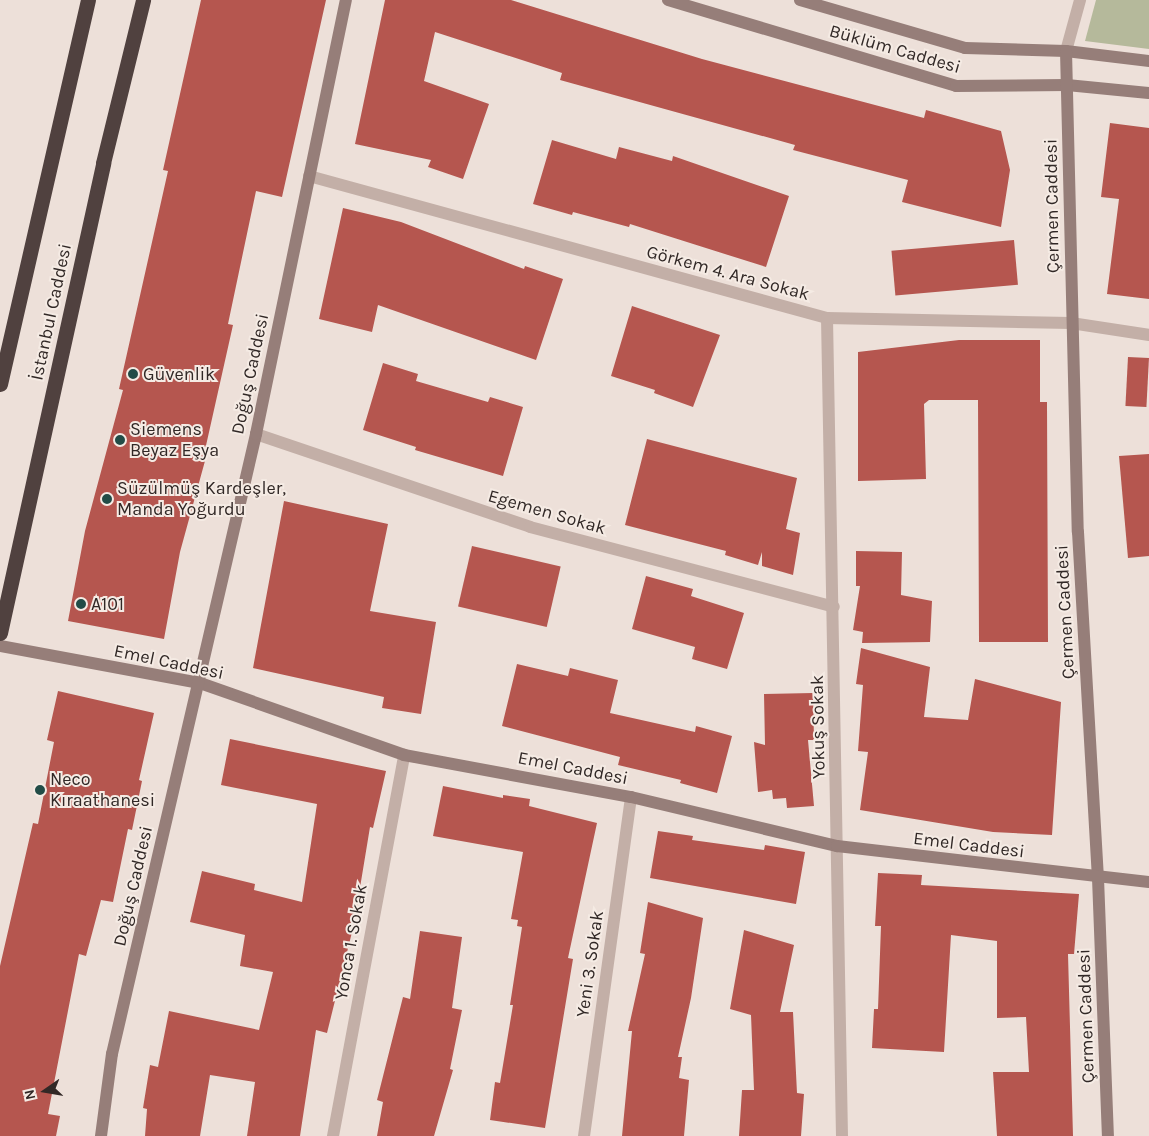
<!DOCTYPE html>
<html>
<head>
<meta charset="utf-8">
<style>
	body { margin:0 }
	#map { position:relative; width:1149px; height:1136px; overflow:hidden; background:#ede0d9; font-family:Karla,sans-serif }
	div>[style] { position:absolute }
	.green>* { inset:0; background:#b5b99b }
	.building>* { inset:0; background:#b5564f; transform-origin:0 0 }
	.street>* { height:12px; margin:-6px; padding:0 6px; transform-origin:6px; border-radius:6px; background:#c3afa7 }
	.secondary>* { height:12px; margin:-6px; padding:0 6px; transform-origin:6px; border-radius:6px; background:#967e79 }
	.highway>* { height:15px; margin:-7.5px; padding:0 7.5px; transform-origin:7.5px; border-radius:7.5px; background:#50413f }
	.dots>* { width:14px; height:14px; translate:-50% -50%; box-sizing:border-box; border:2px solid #f5ebe4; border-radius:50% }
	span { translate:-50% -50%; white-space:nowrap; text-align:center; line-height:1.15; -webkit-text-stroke:4px #f5ebe4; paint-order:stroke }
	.street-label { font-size:18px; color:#312826 }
	.poi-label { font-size:18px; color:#312826 }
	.left { translate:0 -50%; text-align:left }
	.north { position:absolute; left:20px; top:1066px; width:50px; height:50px; -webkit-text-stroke:4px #f5ebe4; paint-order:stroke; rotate:257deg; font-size:14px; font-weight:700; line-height:20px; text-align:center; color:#312826 }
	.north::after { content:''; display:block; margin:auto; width:18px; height:22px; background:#312826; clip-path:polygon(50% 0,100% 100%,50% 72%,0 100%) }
</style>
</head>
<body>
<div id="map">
	<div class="green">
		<i style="clip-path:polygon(1096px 0,1149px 0,1149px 49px,1085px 41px)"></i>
	</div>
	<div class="building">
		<i style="clip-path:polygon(201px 0,326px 0,282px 197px,256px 191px,228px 324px,233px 325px,205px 450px,208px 450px,180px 552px,164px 639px,68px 621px,85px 531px,123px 390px,119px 389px,168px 171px,163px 170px)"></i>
		<i style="clip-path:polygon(385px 0,511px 0,702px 59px,924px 118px,926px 110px,1001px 131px,1010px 170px,1001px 227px,902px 202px,908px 180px,793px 150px,795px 145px,560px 80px,562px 73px,435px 32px,424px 81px,489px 104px,463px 179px,428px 167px,431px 160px,355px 144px)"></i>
		<i style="clip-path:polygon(1110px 123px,1149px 128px,1149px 299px,1107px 294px,1119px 199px,1101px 197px)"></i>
		<i style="clip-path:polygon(552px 140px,616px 159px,619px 147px,672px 161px,673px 156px,789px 196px,766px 267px,630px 224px,629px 227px,573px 212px,572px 215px,533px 204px)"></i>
		<i style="clip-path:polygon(343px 208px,401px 222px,524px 269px,525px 266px,563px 279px,536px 360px,378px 305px,372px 332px,319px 319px)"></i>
		<i style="left:1014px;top:240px;width:45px;height:123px;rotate:85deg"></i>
		<i style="clip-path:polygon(632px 306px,720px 335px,693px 407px,654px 393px,655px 390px,611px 376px)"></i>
		<i style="clip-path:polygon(959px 340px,1040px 340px,1040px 402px,1047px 402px,1048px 642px,979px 642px,978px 400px,929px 400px,924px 404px,926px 479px,858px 481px,858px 352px)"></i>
		<i style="left:1128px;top:357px;width:21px;height:49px;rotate:3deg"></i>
		<i style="clip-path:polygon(383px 363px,418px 374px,416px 381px,488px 402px,490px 397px,523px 407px,503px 476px,415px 450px,416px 447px,363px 430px)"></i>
		<i style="clip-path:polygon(647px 439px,797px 478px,786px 529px,800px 533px,793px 575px,762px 566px,762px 552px,758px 565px,725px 555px,726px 551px,625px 525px)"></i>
		<i style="clip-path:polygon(1149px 454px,1149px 556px,1128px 558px,1119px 456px)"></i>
		<i style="clip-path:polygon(284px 501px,388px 524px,370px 611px,436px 622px,421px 714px,382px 708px,384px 697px,253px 668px)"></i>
		<i style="left:472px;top:546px;width:91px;height:62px;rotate:13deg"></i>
		<i style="clip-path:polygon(856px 551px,902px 552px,901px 595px,932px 601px,930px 642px,862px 643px,863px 632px,853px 630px,860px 586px,856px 586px)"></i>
		<i style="clip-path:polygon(646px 576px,693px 589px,691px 596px,744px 613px,727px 669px,692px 659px,695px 647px,632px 629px)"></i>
		<i style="clip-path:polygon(861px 648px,930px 667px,924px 717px,968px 720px,975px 679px,1061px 702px,1052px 835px,993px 832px,860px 810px,868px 752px,858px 751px,863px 685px,856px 684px)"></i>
		<i style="clip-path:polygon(517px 664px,568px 676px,570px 668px,618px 680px,610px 713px,695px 732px,696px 726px,732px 736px,717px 793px,680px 783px,681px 780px,618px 765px,620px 757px,502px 726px)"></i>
		<i style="clip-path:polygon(58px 691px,154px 713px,139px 780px,142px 781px,132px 830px,128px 829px,113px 902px,101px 900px,86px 956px,79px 954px,48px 1114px,60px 1116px,56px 1136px,0 1136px,0 966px,33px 823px,38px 824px,54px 742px,47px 740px)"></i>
		<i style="clip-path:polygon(813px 693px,814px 740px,808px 740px,814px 806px,787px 808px,786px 798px,773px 799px,772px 790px,758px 792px,754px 742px,765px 745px,764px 694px)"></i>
		<i style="clip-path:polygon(230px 739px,386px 771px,373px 828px,370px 827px,354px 924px,327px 1033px,316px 1030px,300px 1136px,247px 1136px,255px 1082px,210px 1075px,200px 1136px,145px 1136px,147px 1109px,143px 1108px,150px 1065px,158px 1067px,169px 1011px,259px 1030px,273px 972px,240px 966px,245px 935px,190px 922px,202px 871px,255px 884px,254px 890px,302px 902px,317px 804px,221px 785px)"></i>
		<i style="clip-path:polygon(443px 786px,503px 798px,503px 795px,530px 799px,529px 806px,597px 823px,568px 958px,573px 959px,545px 1128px,490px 1120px,495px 1082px,500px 1083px,513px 1005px,510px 1005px,522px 927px,517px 926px,518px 920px,511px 919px,523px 852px,433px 836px)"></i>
		<i style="clip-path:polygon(658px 831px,693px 836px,692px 840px,764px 850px,765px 845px,805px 852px,796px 904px,650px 878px)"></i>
		<i style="clip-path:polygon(878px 873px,922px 875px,921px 885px,1079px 894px,1074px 954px,1068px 954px,1073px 1136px,997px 1136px,993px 1072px,1029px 1072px,1026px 1017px,997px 1018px,997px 941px,951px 935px,944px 1052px,872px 1048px,874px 1009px,878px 1009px,881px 926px,875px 926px)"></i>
		<i style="clip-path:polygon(648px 902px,703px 918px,691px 998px,678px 1057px,682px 1057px,679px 1078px,689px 1080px,684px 1136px,622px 1136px,632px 1031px,628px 1031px,645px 954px,640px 953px)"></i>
		<i style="clip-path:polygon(744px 930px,794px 945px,780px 1012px,793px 1012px,797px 1093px,804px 1094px,801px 1136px,739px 1136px,742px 1090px,754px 1090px,751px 1015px,730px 1009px)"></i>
		<i style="clip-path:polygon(420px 931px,462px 937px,452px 1008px,462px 1010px,450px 1069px,453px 1070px,434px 1136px,377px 1136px,383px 1102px,377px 1100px,403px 997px,410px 999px)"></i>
	</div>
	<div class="street">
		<i style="left:1066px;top:51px;width:53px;rotate:-74.6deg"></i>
		<i style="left:309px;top:176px;width:537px;rotate:15.33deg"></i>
		<i style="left:827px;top:318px;width:244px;rotate:1.2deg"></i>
		<i style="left:1071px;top:323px;width:79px;rotate:8.7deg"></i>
		<i style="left:827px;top:318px;width:818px;rotate:88.95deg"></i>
		<i style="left:256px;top:434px;width:289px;rotate:18.7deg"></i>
		<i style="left:530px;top:527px;width:314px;rotate:14.7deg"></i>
		<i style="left:333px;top:1136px;width:388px;rotate:-79.4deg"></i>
		<i style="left:584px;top:1136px;width:342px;rotate:-82.1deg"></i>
	</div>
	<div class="secondary">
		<i style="left:668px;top:0;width:301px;rotate:16.6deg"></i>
		<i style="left:956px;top:86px;width:111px;rotate:-0.5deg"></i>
		<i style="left:1067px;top:85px;width:82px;rotate:5.6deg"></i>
		<i style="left:800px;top:0;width:172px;rotate:16.2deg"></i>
		<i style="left:965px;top:48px;width:101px;rotate:1.7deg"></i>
		<i style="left:1066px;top:51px;width:84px;rotate:6.9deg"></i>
		<i style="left:1066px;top:51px;width:481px;rotate:88.6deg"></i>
		<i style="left:1078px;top:532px;width:347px;rotate:86.7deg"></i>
		<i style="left:1098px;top:878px;width:258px;rotate:87.8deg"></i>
		<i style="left:0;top:646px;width:203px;rotate:10.5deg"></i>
		<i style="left:200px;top:683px;width:216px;rotate:19.4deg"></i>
		<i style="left:404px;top:755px;width:231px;rotate:10.5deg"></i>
		<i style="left:631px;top:797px;width:212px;rotate:13.4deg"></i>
		<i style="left:837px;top:846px;width:314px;rotate:6.6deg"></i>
		<i style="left:101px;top:1136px;width:83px;rotate:-82.4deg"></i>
		<i style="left:112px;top:1054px;width:637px;rotate:-76.92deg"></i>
		<i style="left:256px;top:434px;width:443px;rotate:-78.3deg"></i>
	</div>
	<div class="highway">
		<i style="left:0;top:384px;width:394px;rotate:-77.1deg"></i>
		<i style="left:0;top:633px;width:481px;rotate:-77.6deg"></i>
		<i style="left:103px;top:163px;width:168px;rotate:-76.2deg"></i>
	</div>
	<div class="dots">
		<i style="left:133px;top:374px;background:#224c47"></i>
		<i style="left:120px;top:440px;background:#224c47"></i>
		<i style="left:107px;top:499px;background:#224c47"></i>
		<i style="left:81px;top:604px;background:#224c47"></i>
		<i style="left:40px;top:790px;background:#224c47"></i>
	</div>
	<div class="street-label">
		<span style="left:895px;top:49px;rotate:16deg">Büklüm Caddesi</span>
		<span style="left:1052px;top:206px;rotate:-91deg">Çermen Caddesi</span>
		<span style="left:728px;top:273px;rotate:15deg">Görkem 4. Ara Sokak</span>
		<span style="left:51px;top:312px;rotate:-78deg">İstanbul Caddesi</span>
		<span style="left:250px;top:374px;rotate:-78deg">Doğuş Caddesi</span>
		<span style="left:547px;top:512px;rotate:16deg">Egemen Sokak</span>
		<span style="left:1065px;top:612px;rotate:-93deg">Çermen Caddesi</span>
		<span style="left:169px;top:662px;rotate:12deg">Emel Caddesi</span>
		<span style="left:818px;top:727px;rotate:-91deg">Yokuş Sokak</span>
		<span style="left:573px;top:768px;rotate:11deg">Emel Caddesi</span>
		<span style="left:969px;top:845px;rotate:7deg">Emel Caddesi</span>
		<span style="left:133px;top:886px;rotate:-77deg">Doğuş Caddesi</span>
		<span style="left:351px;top:942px;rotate:-80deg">Yonca 1. Sokak</span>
		<span style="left:590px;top:964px;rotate:-82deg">Yeni 3. Sokak</span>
		<span style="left:1086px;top:1016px;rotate:-92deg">Çermen Caddesi</span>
	</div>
	<div class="poi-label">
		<span class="left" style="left:143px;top:374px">Güvenlik</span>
		<span class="left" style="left:130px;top:440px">Siemens<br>Beyaz Eşya</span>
		<span class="left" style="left:117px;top:499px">Süzülmüş Kardeşler,<br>Manda Yoğurdu</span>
		<span class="left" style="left:91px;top:604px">A101</span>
		<span class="left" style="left:50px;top:790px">Neco<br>Kıraathanesi</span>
	</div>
	<div class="north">N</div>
</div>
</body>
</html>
